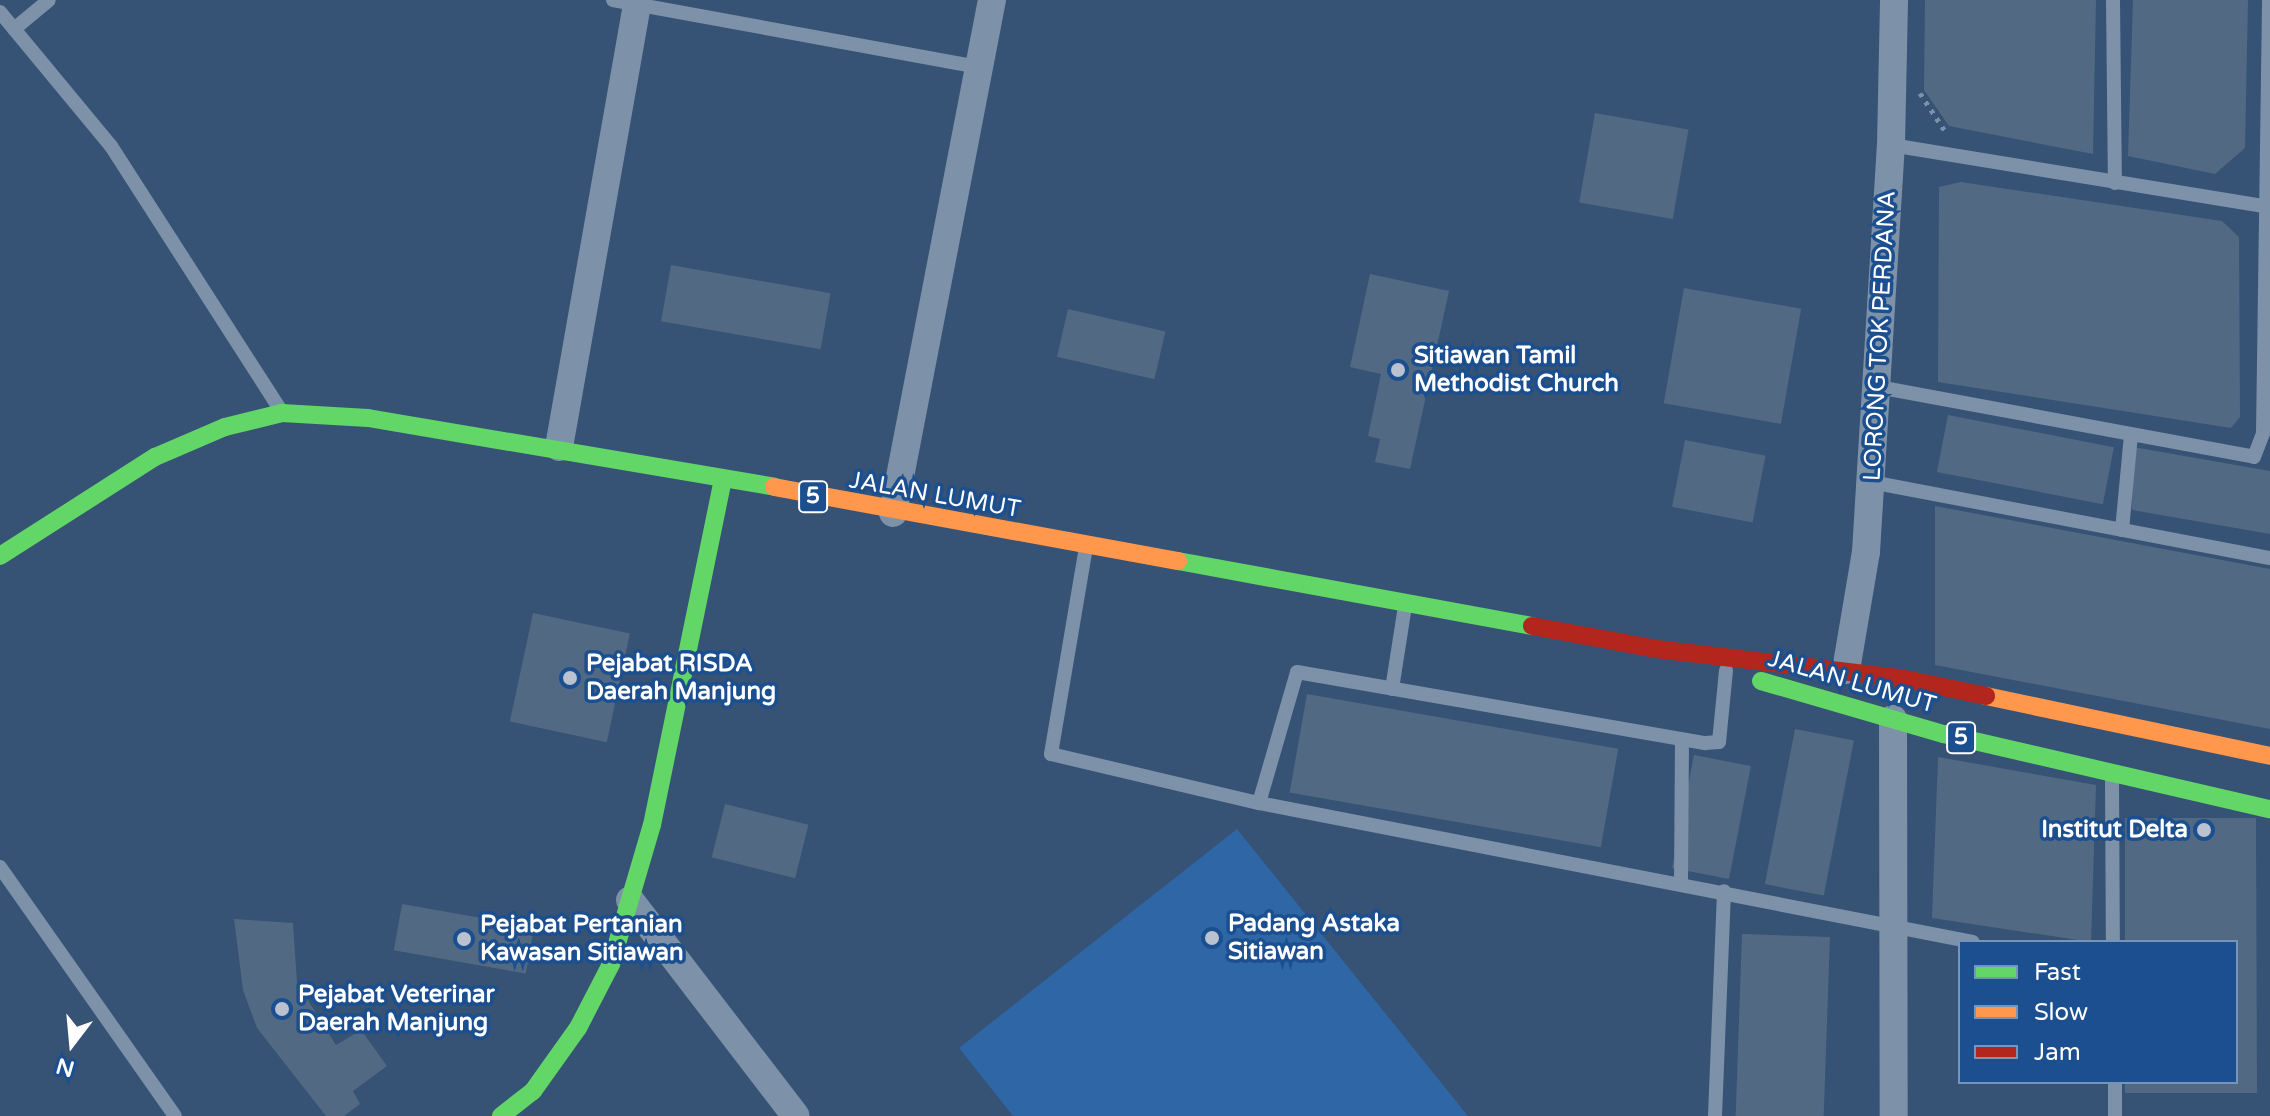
<!DOCTYPE html>
<html>
<head>
<meta charset="utf-8">
<style>
	body { margin:0 }
	#map { position:relative; width:2270px; height:1116px; overflow:hidden; background:#365274; font-family:"Varela Round",sans-serif }
	div>[style] { position:absolute }
	.green>* { inset:0; background:#2f66a5 }
	.building>* { inset:0; background:#526984; transform-origin:0 0 }
	.path>* { height:5px; margin-top:-2.5px; transform-origin:0; background:repeating-linear-gradient(90deg,#7d92a8 0 4px,transparent 0 10px) }
	.lane>* { height:14px; margin:-7px; padding:0 7px; transform-origin:7px; border-radius:7px; background:#7d92a8 }
	.street>* { height:28px; margin:-14px; padding:0 14px; transform-origin:14px; border-radius:14px; background:#7d92a8 }
	.fast>* { height:18px; margin:-9px; padding:0 9px; transform-origin:9px; border-radius:9px; background:#63d668 }
	.slow>* { height:18px; margin:-9px; padding:0 9px; transform-origin:9px; border-radius:9px; background:#ff974d }
	.jam>* { height:18px; margin:-9px; padding:0 9px; transform-origin:9px; border-radius:9px; background:#b3261e }
	.dots>* { width:22px; height:22px; translate:-50% -50%; box-sizing:border-box; border:4px solid #1b4f8f; border-radius:50% }
	span { translate:-50% -50%; white-space:nowrap; text-align:center; line-height:1.15; -webkit-text-stroke:7px #1b4f8f; paint-order:stroke }
	.shield-label span { padding:2px 6px; background:#1b4f8f; border:2px solid; border-radius:6px; -webkit-text-stroke-width:0 }
	.shield-label { font-size:22px; color:#fff; font-weight:700 }
	.street-label { font-size:24px; color:#fff }
	.poi-label { font-size:24px; color:#fff; font-weight:700 }
	.left { translate:0 -50%; text-align:left }
	.right { translate:-100% -50%; text-align:right }
	.legend { position:absolute; left:1958px; top:940px; width:280px; height:144px; box-sizing:border-box; background:#1b4f8f; border:2px solid #7695bc; margin:0; padding:10px 14px; list-style:none; font-size:24px; color:#fff }
	.legend li { display:flex; align-items:center; gap:16px; height:40px }
	.legend b { width:40px; border:2px solid #7695bc }
	.north { position:absolute; left:32px; top:1004px; width:80px; height:80px; -webkit-text-stroke:6px #1b4f8f; paint-order:stroke; rotate:196deg; font-size:22px; font-weight:700; line-height:32px; text-align:center; color:#fff }
	.north::after { content:''; display:block; margin:auto; width:28px; height:36px; background:#fff; clip-path:polygon(50% 0,100% 100%,50% 72%,0 100%) }
</style>
</head>
<body>
<div id="map">
	<div class="green">
		<i style="clip-path:polygon(1237px 829px,1468px 1116px,1013px 1116px,959px 1048px)"></i>
	</div>
	<div class="building">
		<i style="clip-path:polygon(1925px 0,2096px 0,2093px 154px,1949px 126px,1924px 90px)"></i>
		<i style="clip-path:polygon(2133px 0,2248px 0,2245px 148px,2215px 174px,2128px 156px)"></i>
		<i style="left:1595px;top:113px;width:95px;height:91px;rotate:10deg"></i>
		<i style="clip-path:polygon(1961px 182px,2222px 221px,2239px 237px,2240px 417px,2231px 428px,1938px 382px,1939px 187px)"></i>
		<i style="left:671px;top:265px;width:162px;height:57px;rotate:10deg"></i>
		<i style="clip-path:polygon(1370px 274px,1449px 291px,1410px 469px,1375px 462px,1380px 439px,1368px 436px,1381px 374px,1350px 367px)"></i>
		<i style="left:1684px;top:288px;width:119px;height:117px;rotate:10deg"></i>
		<i style="left:1068px;top:309px;width:100px;height:49px;rotate:13deg"></i>
		<i style="left:1948px;top:415px;width:169px;height:58px;rotate:11deg"></i>
		<i style="left:1685px;top:440px;width:82px;height:68px;rotate:11deg"></i>
		<i style="clip-path:polygon(2133px 447px,2270px 471px,2270px 534px,2132px 510px)"></i>
		<i style="clip-path:polygon(1935px 506px,2270px 569px,2270px 729px,1935px 665px)"></i>
		<i style="left:533px;top:613px;width:99px;height:111px;rotate:12deg"></i>
		<i style="left:1307px;top:694px;width:316px;height:100px;rotate:10deg"></i>
		<i style="left:1795px;top:729px;width:60px;height:158px;rotate:11deg"></i>
		<i style="left:1694px;top:755px;width:58px;height:115px;rotate:11deg"></i>
		<i style="clip-path:polygon(1938px 757px,2096px 785px,2091px 942px,1932px 918px)"></i>
		<i style="left:725px;top:804px;width:86px;height:55px;rotate:14deg"></i>
		<i style="clip-path:polygon(2125px 818px,2256px 818px,2257px 1093px,2125px 1093px,2125px 1082px,2236px 1082px,2236px 942px,2125px 942px)"></i>
		<i style="left:402px;top:904px;width:134px;height:47px;rotate:10deg"></i>
		<i style="clip-path:polygon(234px 919px,293px 923px,297px 983px,336px 1045px,361px 1030px,387px 1066px,353px 1091px,360px 1104px,344px 1116px,326px 1116px,257px 1028px,243px 990px)"></i>
		<i style="left:1742px;top:934px;width:88px;height:182px;rotate:2deg"></i>
	</div>
	<div class="path">
		<i style="left:1920px;top:93px;width:45px;rotate:56.7deg"></i>
	</div>
	<div class="lane">
		<i style="left:613px;top:0;width:372px;rotate:10.4deg"></i>
		<i style="left:2113px;top:0;width:183px;rotate:89.4deg"></i>
		<i style="left:0;top:12px;width:174px;rotate:50.4deg"></i>
		<i style="left:111px;top:146px;width:313px;rotate:57.3deg"></i>
		<i style="left:14px;top:29px;width:45px;rotate:-39.6deg"></i>
		<i style="left:1891px;top:145px;width:384px;rotate:9.3deg"></i>
		<i style="left:1878px;top:387px;width:382px;rotate:10.5deg"></i>
		<i style="left:2254px;top:457px;width:26px;rotate:-69deg"></i>
		<i style="left:2263px;top:433px;width:433px;rotate:-89.2deg"></i>
		<i style="left:1871px;top:482px;width:406px;rotate:10.8deg"></i>
		<i style="left:2122px;top:530px;width:96px;rotate:-84.6deg"></i>
		<i style="left:1086px;top:547px;width:210px;rotate:99.6deg"></i>
		<i style="left:1051px;top:754px;width:214px;rotate:13.3deg"></i>
		<i style="left:1259px;top:803px;width:727px;rotate:11.02deg"></i>
		<i style="left:1392px;top:689px;width:84px;rotate:-81.1deg"></i>
		<i style="left:2112px;top:777px;width:165px;rotate:89.7deg"></i>
		<i style="left:1259px;top:803px;width:136px;rotate:-73.8deg"></i>
		<i style="left:1297px;top:672px;width:414px;rotate:9.9deg"></i>
		<i style="left:1705px;top:743px;width:14px;rotate:-4deg"></i>
		<i style="left:1719px;top:742px;width:72px;rotate:-84.4deg"></i>
		<i style="left:0;top:867px;width:304px;rotate:54.9deg"></i>
		<i style="left:1681px;top:882px;width:141px;rotate:-89.6deg"></i>
		<i style="left:2115px;top:1082px;width:34px;rotate:90deg"></i>
		<i style="left:1715px;top:1116px;width:225px;rotate:-87.7deg"></i>
	</div>
	<div class="street">
		<i style="left:559px;top:447px;width:454px;rotate:-80deg"></i>
		<i style="left:893px;top:513px;width:522px;rotate:-79.08deg"></i>
		<i style="left:1846px;top:670px;width:120px;rotate:-80.4deg"></i>
		<i style="left:1866px;top:552px;width:408px;rotate:-86.5deg"></i>
		<i style="left:1891px;top:145px;width:145px;rotate:-88.8deg"></i>
		<i style="left:1893px;top:719px;width:397px;rotate:89.9deg"></i>
		<i style="left:630px;top:900px;width:272px;rotate:52.5deg"></i>
	</div>
	<div class="fast">
		<i style="left:0;top:556px;width:184px;rotate:-32.6deg"></i>
		<i style="left:155px;top:457px;width:76px;rotate:-23.2deg"></i>
		<i style="left:225px;top:427px;width:59px;rotate:-13.8deg"></i>
		<i style="left:282px;top:413px;width:86px;rotate:3.3deg"></i>
		<i style="left:368px;top:418px;width:412px;rotate:9.6deg"></i>
		<i style="left:1178px;top:561px;width:360px;rotate:10.4deg"></i>
		<i style="left:1761px;top:681px;width:191px;rotate:16.2deg"></i>
		<i style="left:1944px;top:734px;width:335px;rotate:13deg"></i>
		<i style="left:501px;top:1116px;width:41px;rotate:-38deg"></i>
		<i style="left:533px;top:1091px;width:77px;rotate:-54.5deg"></i>
		<i style="left:578px;top:1028px;width:72px;rotate:-62.7deg"></i>
		<i style="left:611px;top:964px;width:145px;rotate:-73.6deg"></i>
		<i style="left:652px;top:825px;width:353px;rotate:-78.4deg"></i>
	</div>
	<div class="slow">
		<i style="left:774px;top:487px;width:411px;rotate:10.4deg"></i>
		<i style="left:1986px;top:696px;width:290px;rotate:11.9deg"></i>
	</div>
	<div class="jam">
		<i style="left:1532px;top:626px;width:126px;rotate:10.5deg"></i>
		<i style="left:1656px;top:649px;width:246px;rotate:6.8deg"></i>
		<i style="left:1900px;top:678px;width:88px;rotate:11.8deg"></i>
	</div>
	<div class="dots">
		<i style="left:1398px;top:370px;background:#b9c2ce"></i>
		<i style="left:570px;top:678px;background:#b9c2ce"></i>
		<i style="left:2204px;top:830px;background:#b9c2ce"></i>
		<i style="left:1212px;top:938px;background:#b9c2ce"></i>
		<i style="left:464px;top:939px;background:#b9c2ce"></i>
		<i style="left:282px;top:1009px;background:#b9c2ce"></i>
	</div>
	<div class="shield-label">
		<span style="left:813px;top:497px">5</span>
		<span style="left:1961px;top:738px">5</span>
	</div>
	<div class="street-label">
		<span style="left:1880px;top:336px;rotate:-87deg">LORONG TOK PERDANA</span>
		<span style="left:935px;top:495px;rotate:10deg">JALAN LUMUT</span>
		<span style="left:1852px;top:682px;rotate:16deg">JALAN LUMUT</span>
	</div>
	<div class="poi-label">
		<span class="left" style="left:1414px;top:370px">Sitiawan Tamil<br>Methodist Church</span>
		<span class="left" style="left:586px;top:678px">Pejabat RISDA<br>Daerah Manjung</span>
		<span class="right" style="left:2188px;top:830px">Institut Delta</span>
		<span class="left" style="left:1228px;top:938px">Padang Astaka<br>Sitiawan</span>
		<span class="left" style="left:480px;top:939px">Pejabat Pertanian<br>Kawasan Sitiawan</span>
		<span class="left" style="left:298px;top:1009px">Pejabat Veterinar<br>Daerah Manjung</span>
	</div>
	<ul class="legend">
	<li><b style="height:10px;background:#63d668"></b>Fast</li>
	<li><b style="height:10px;background:#ff974d"></b>Slow</li>
	<li><b style="height:10px;background:#b3261e"></b>Jam</li>
	</ul>
	<div class="north">N</div>
</div>
</body>
</html>
